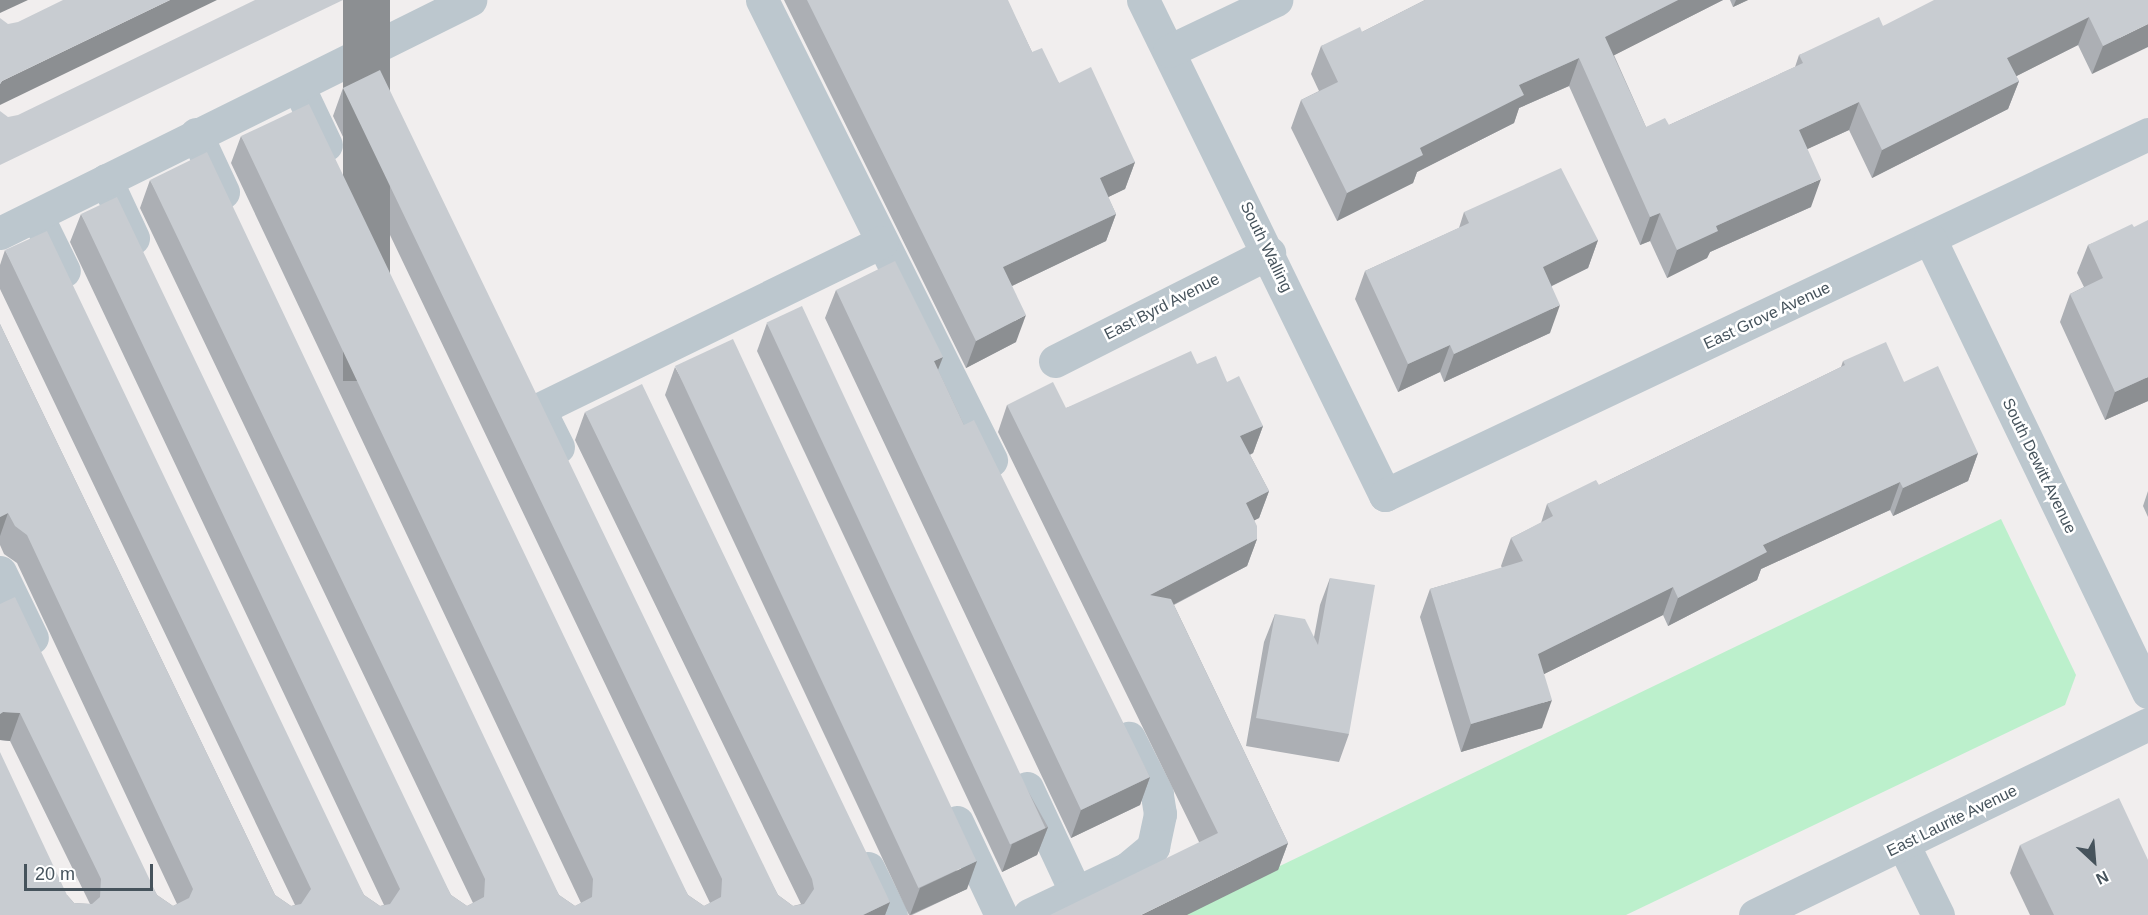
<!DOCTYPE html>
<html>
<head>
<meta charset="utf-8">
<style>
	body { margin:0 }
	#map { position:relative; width:2148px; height:915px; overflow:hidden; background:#f1eeee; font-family:Arial,sans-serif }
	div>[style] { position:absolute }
	.green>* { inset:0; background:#bcf0cc }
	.minor>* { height:33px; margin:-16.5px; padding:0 16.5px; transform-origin:16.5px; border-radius:16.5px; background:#bcc7ce }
	.wall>* { inset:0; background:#acafb4 }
	.shaded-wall>* { inset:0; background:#8c8f92; transform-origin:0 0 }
	.building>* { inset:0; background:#c8ccd1; transform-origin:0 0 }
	span { translate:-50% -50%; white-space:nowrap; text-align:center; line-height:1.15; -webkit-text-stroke:5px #fff; paint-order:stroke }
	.street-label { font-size:16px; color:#46535c }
	.north { position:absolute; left:2064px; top:831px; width:60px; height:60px; -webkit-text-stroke:4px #fff; paint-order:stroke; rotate:154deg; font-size:16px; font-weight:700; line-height:24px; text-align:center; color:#46535c }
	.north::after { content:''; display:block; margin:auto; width:21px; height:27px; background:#46535c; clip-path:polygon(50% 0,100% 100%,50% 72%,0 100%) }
	.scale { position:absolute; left:24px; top:864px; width:129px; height:27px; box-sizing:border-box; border:3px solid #46535c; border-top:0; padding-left:8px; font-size:18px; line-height:21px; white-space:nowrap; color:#46535c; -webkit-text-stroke:4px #fff; paint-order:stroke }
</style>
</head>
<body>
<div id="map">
	<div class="green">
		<i style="clip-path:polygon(2001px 519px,2076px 675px,2065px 705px,1626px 915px,1178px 915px)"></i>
	</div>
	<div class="minor">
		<i style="left:762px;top:0;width:514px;rotate:63.53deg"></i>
		<i style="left:1143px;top:0;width:551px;rotate:63.95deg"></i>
		<i style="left:1385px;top:495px;width:844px;rotate:-25.32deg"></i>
		<i style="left:1169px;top:51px;width:119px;rotate:-25.5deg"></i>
		<i style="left:298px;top:86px;width:65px;rotate:64.6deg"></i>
		<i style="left:196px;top:134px;width:64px;rotate:65deg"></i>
		<i style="left:106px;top:180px;width:64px;rotate:65deg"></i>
		<i style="left:37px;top:216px;width:61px;rotate:63.9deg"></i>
		<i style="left:0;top:233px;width:525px;rotate:-26.37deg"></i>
		<i style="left:1930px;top:239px;width:503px;rotate:64.3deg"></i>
		<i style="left:1055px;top:361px;width:240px;rotate:-26.8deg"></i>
		<i style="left:558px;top:447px;width:42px;rotate:-116.6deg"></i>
		<i style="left:539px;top:409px;width:381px;rotate:-26deg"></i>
		<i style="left:0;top:572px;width:73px;rotate:64.1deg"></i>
		<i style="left:1027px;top:788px;width:116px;rotate:65deg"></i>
		<i style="left:957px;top:822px;width:103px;rotate:64.7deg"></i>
		<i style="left:1904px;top:846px;width:77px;rotate:63.8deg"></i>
		<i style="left:868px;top:868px;width:52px;rotate:63.9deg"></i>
		<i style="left:1029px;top:915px;width:110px;rotate:-25.4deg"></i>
		<i style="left:1128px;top:868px;width:33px;rotate:-40deg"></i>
		<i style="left:1153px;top:847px;width:34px;rotate:-78deg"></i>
		<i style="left:1160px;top:814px;width:20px;rotate:-99deg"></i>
		<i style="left:1157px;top:794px;width:63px;rotate:-116.6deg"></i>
		<i style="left:1755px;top:915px;width:437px;rotate:-25.9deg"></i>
	</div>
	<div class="wall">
		<i style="clip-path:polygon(784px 0,1007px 0,1032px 52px,1059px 83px,1135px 162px,1125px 189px,1108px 197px,1116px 214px,1106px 241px,1012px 286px,1016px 342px,966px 368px)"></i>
		<i style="clip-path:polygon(1425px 0,1723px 0,1614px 55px,1646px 127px,1669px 125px,1795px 67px,1799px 55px,1883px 26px,2148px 0,2092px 74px,2078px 45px,2016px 76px,2019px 81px,2008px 109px,1872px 178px,1849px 130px,1807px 149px,1811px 207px,1710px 252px,1707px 258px,1667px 278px,1650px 241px,1640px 245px,1569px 86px,1519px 108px,1514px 123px,1417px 172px,1413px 183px,1337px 221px,1291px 128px,1301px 100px,1319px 91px,1311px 74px,1321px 46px,1362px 32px)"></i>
		<i style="clip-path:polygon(1730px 0,1748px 0,1733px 7px)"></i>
		<i style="clip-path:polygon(343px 88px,778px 895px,793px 906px,801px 904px,575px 440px,585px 412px,890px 902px,885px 915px,0 915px,67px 895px,74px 903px,90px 904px,10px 741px,0 740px,0 604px,157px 895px,173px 906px,177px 904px,17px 563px,4px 554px,0 545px,0 324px,275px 895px,291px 906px,295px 905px,0 289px,0 265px,5px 250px,364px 895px,380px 906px,384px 905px,70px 242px,81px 214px,451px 895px,467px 906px,473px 903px,140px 208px,150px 180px,559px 895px,575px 906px,581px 903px,231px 163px,241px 136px,688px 895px,704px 906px,710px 903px,333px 116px)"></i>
		<i style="clip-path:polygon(1464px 212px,1598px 240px,1588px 268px,1552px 286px,1550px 333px,1444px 382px,1440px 372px,1398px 392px,1355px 299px,1365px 271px,1459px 228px)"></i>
		<i style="clip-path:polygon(2134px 227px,2148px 401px,2105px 420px,2060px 322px,2070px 294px,2084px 287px,2077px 273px,2088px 245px)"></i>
		<i style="clip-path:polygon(836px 290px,938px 370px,964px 425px,1150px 777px,1140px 805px,1071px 838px,825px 318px)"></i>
		<i style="clip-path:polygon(767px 323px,1048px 827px,1037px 855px,1002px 872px,757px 351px)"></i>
		<i style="clip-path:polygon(1843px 361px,1904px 382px,1978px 453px,1968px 481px,1893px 516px,1890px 510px,1761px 569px,1757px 580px,1668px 626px,1663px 615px,1544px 674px,1542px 728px,1461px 752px,1420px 617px,1430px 589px,1502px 568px,1501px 566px,1511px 538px,1541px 523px,1547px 504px,1599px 485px,1841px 367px)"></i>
		<i style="clip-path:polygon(1197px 364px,1227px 382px,1263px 426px,1253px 453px,1250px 455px,1269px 491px,1259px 518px,1254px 520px,1257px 539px,1247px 566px,1174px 605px,1288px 843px,1278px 870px,1199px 842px,998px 432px,1007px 405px,1066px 408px)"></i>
		<i style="clip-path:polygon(675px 367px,967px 889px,912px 915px,909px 915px,665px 395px)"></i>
		<i style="clip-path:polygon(2148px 491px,2148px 517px,2143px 506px)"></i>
		<i style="clip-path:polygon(1330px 578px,1349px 734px,1339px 762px,1246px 746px,1264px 642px,1275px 614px,1314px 637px,1320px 605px)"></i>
		<i style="clip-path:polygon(2020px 845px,2148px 915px,2030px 915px,2010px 873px)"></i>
	</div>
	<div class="shaded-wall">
		<i style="clip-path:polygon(0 0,28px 0,0 13px)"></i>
		<i style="clip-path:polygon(170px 0,217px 0,0 105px,0 84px,2px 81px)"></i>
		<i style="left:343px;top:0;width:47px;height:381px"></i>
		<i style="clip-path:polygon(1678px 0,1723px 0,1595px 65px,1605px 37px)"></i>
		<i style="clip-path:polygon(1736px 0,1748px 0,1733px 7px)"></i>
		<i style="clip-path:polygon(2089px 17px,2078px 45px,1997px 86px,2007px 58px)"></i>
		<i style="clip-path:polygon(2148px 24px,2148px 47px,2092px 74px,2103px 46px)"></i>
		<i style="clip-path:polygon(1579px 58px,1569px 86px,1519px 108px,1514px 123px,1417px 172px,1413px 183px,1337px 221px,1347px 193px,1519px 85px)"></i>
		<i style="clip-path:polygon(2019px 81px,2008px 109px,1872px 178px,1882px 150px)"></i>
		<i style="clip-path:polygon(1859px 102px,1849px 130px,1788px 158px,1799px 130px)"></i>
		<i style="clip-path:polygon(1135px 162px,1125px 189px,1090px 206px,1100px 178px)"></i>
		<i style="clip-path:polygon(1821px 179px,1811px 207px,1710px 252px,1707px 258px,1667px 278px,1677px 250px,1716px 226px)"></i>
		<i style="clip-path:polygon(1660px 213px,1650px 241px,1640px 245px,1650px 217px)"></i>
		<i style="clip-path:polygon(1116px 214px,1106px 241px,993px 295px,1003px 267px)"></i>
		<i style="clip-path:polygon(1598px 240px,1588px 268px,1533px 295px,1543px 267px)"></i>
		<i style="clip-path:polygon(1560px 305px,1550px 333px,1444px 382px,1454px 354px)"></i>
		<i style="clip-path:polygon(1026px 315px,1016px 342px,966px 368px,976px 341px)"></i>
		<i style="clip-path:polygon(1450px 345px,1440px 372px,1398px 392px,1408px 364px)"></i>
		<i style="clip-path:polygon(943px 357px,932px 385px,934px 361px)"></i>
		<i style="clip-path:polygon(2148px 377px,2148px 401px,2105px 420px,2115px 392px)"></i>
		<i style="clip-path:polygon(1263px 426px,1253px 453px,1230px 463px,1240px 436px)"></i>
		<i style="clip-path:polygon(1978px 453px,1968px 481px,1893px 516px,1903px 488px)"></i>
		<i style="clip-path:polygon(1900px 482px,1890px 510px,1761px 569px,1757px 580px,1668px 626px,1678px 598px,1763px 545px)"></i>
		<i style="clip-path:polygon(1269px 491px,1259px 518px,1236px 530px,1246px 503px)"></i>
		<i style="clip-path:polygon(8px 513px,0 536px,0 517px)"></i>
		<i style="clip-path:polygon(1257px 539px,1247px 566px,1140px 622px,1150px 595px)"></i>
		<i style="clip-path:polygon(1673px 587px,1663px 615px,1528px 682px,1538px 654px)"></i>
		<i style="clip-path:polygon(1552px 700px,1542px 728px,1461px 752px,1471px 724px)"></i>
		<i style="clip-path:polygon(3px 712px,20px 713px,10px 741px,0 740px,0 714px)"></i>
		<i style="clip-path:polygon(1150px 777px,1140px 805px,1071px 838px,1081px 810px)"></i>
		<i style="clip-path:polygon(1048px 827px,1037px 855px,1002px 872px,1012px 844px)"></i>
		<i style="clip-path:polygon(1288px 843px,1278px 870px,1187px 915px,1141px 915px)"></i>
		<i style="clip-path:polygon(977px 861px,967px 889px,910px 915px,920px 888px)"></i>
		<i style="clip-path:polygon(890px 902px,885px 915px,863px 915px)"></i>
	</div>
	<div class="building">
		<i style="clip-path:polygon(63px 0,170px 0,2px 81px,0 84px,0 18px,8px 24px,18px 22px)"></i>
		<i style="clip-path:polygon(255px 0,343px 0,0 165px,0 111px,8px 117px,18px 115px)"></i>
		<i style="clip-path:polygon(807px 0,1008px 0,1032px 52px,1042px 48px,1059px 83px,1091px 67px,1135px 162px,1100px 178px,1116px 214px,1003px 267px,1026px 315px,976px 341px)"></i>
		<i style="clip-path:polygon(1425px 0,1678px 0,1605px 37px,1646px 127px,1665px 118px,1669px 125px,1803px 63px,1799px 55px,1879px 17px,1883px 26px,1934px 0,2148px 0,2148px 24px,2103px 46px,2089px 17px,2007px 58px,2019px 81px,1882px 150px,1859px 102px,1799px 130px,1821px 179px,1716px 226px,1718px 231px,1677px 250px,1660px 213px,1650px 217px,1579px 58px,1519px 85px,1524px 95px,1420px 148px,1423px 155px,1347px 193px,1301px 100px,1338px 82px,1321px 46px,1360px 27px,1362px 32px)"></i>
		<i style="clip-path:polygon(380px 70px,778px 895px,793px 906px,804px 904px,814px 889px,812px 879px,585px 412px,642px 384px,890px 902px,863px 915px,0 915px,0 752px,67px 895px,74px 903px,92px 904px,100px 897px,101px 879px,20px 713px,3px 712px,0 714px,0 604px,15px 597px,157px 895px,173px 906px,189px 898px,193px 889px,27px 535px,15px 526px,8px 513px,0 517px,0 324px,275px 895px,291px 906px,301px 904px,311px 889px,5px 250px,47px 231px,364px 895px,380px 906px,390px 904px,400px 889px,81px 214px,117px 197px,451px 895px,467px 906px,484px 897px,485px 879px,150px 180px,207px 152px,559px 895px,575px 906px,592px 897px,593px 879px,241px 136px,309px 104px,688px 895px,704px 906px,721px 897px,722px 879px,343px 88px)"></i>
		<i style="clip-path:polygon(1561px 168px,1598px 240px,1543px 267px,1560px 305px,1454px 354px,1450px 345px,1408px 364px,1365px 271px,1469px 223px,1464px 212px)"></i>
		<i style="clip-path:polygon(2148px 220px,2148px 377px,2115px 392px,2070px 294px,2103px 278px,2088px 245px,2132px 224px,2134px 227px)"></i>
		<i style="clip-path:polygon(895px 261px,943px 357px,934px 361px,964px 425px,974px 420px,1150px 777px,1081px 810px,836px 290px)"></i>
		<i style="left:802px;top:306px;width:576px;height:39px;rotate:65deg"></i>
		<i style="left:733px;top:339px;width:576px;height:64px;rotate:65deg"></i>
		<i style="clip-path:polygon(1886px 342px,1904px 382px,1938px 366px,1978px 453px,1903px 488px,1900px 482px,1763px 545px,1767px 552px,1678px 598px,1673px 587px,1538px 654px,1552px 700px,1471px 724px,1430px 589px,1523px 561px,1511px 538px,1553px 516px,1547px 504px,1596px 480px,1599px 485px,1845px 365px,1843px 361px)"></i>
		<i style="clip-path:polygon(1191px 351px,1197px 364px,1216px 356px,1227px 382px,1239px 376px,1263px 426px,1240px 436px,1269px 491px,1246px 503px,1257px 526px,1257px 539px,1150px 595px,1171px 599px,1288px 843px,1141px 915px,1050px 915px,1218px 833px,1007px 405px,1053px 382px,1066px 408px)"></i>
		<i style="clip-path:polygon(1330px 578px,1375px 585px,1349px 734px,1256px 718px,1275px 614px,1305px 619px,1318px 645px)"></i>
		<i style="clip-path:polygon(2119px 798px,2148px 860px,2148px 915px,2054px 915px,2020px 845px)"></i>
	</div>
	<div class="street-label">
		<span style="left:1266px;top:247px;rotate:64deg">South Walling</span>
		<span style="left:1162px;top:307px;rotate:-27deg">East Byrd Avenue</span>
		<span style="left:1767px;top:316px;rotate:-25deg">East Grove Avenue</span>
		<span style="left:2039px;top:466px;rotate:64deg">South Dewitt Avenue</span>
		<span style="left:1952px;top:821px;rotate:-26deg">East Laurite Avenue</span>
	</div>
	<div class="north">N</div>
	<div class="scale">20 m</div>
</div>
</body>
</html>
